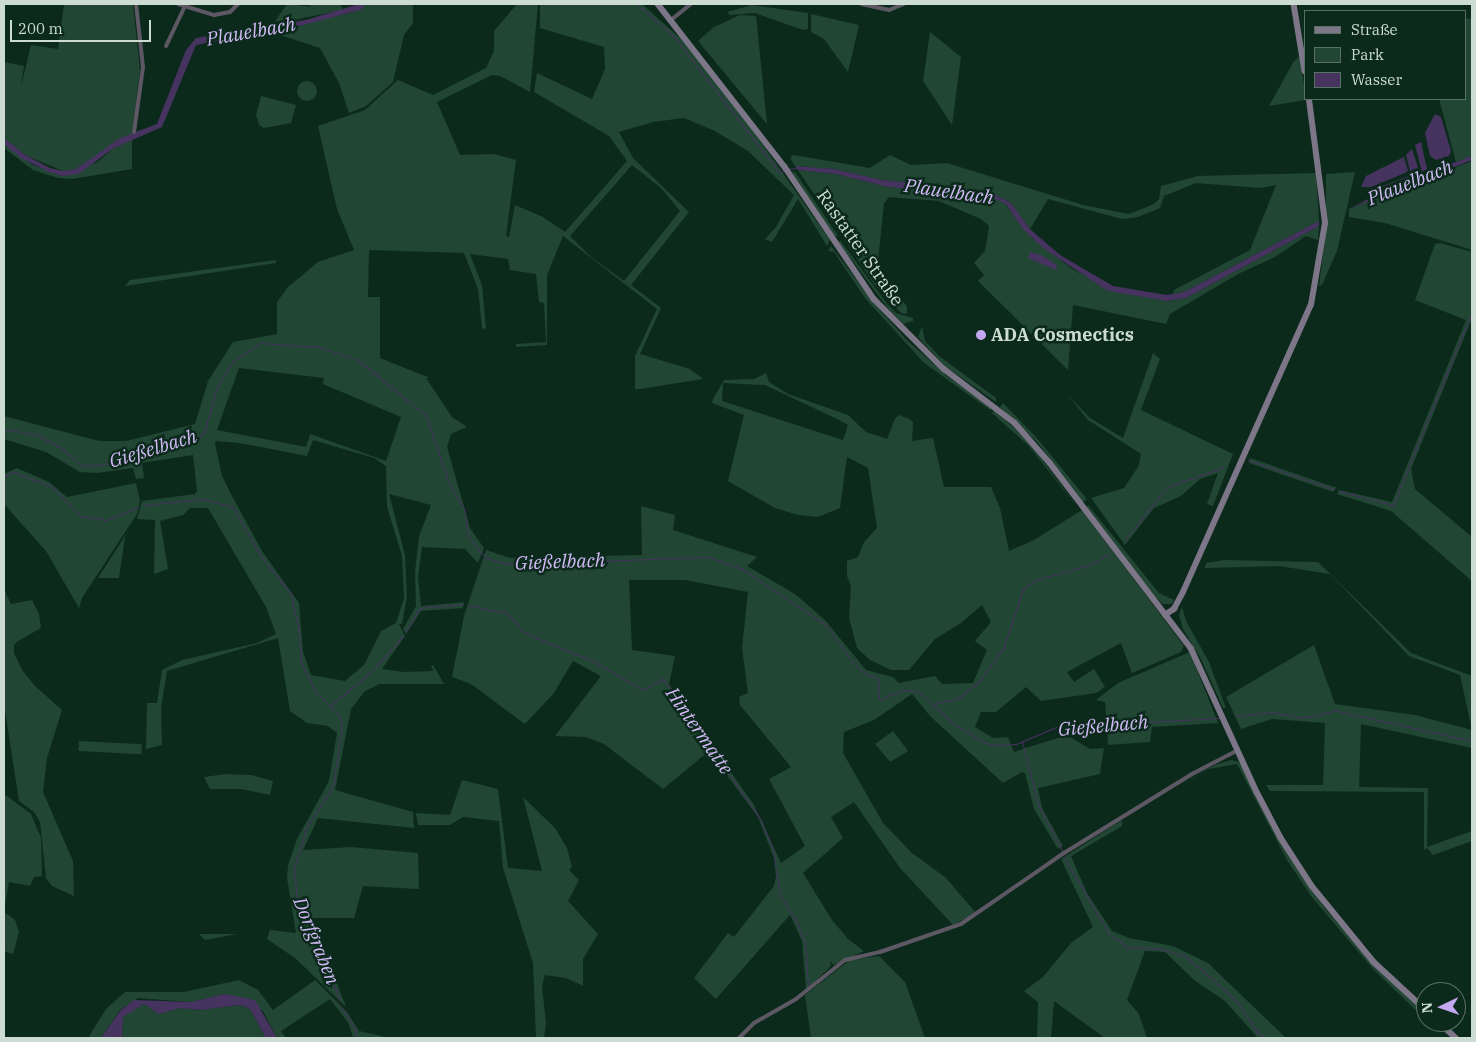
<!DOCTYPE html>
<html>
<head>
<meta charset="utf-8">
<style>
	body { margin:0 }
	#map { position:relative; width:1476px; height:1042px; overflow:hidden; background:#0c2a1c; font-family:"IBM Plex Serif",serif }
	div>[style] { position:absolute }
	.green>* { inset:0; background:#214633; transform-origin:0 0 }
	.round { border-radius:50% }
	.water>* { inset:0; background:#463360 }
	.stream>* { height:1px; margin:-0.5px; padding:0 0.5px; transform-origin:0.5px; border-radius:0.5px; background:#463360 }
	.street>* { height:4px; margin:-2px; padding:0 2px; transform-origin:2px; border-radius:2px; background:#5d5864 }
	.secondary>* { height:5.5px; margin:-2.75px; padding:0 2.75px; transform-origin:2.75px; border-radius:2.75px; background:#7d7689 }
	.dots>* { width:14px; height:14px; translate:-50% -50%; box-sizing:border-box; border:2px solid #0c2a1c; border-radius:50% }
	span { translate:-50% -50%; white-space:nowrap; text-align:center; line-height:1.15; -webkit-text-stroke:5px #0c2a1c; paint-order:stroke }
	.street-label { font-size:18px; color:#ccdcd3 }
	.poi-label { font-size:18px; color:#ccdcd3; font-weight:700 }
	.left { translate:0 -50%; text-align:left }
	.water-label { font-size:19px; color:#d1baf6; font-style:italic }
	.frame { position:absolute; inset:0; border:5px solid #ccdcd3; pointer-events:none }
	.legend { position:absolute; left:1304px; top:10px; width:162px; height:90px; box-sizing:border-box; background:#0c2a1c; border:1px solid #597165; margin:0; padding:6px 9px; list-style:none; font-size:15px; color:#ccdcd3 }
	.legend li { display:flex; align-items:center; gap:10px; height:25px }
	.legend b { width:25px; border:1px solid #597165 }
	.north { position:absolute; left:1416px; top:982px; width:50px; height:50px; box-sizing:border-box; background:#0c2a1c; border:1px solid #597165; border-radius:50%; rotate:267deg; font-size:14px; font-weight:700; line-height:20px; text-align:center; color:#ccdcd3 }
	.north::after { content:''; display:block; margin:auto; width:18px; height:22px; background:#c4a7f1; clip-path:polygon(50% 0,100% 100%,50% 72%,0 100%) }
	.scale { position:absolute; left:10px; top:20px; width:141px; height:22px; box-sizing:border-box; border:2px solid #ccdcd3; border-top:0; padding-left:6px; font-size:15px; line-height:18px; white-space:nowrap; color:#ccdcd3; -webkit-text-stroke:4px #0c2a1c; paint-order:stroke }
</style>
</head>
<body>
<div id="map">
	<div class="green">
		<i style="clip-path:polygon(64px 4px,133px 4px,140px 70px,132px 134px,76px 169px,63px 171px,25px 155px,4px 138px,4px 58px,4px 62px,24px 66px,21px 87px,31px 45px,58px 49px)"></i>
		<i style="clip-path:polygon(287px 4px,312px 7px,306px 4px,340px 4px,343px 10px,273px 24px)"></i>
		<i style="clip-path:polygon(367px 4px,413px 4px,413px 23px,404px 35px,393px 82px,366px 106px,349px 113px,339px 83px,320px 48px,280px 35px,239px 36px,351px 13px)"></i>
		<i style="clip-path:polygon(evenodd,517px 4px,538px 4px,530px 92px,500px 76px,492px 75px,437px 102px,460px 155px,494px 154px,516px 160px,506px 236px,509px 237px,515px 205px,543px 217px,565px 232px,627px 161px,609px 136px,534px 92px,537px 73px,592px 99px,605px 69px,604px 47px,540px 28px,540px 4px,642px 4px,681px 39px,729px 97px,830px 240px,827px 246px,798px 199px,772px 242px,765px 239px,776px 227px,794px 195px,748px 151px,715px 131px,684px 118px,653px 122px,619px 132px,633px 158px,689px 212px,631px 285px,661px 308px,640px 354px,690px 369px,703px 379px,640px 389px,635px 389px,635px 356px,657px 309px,563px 236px,547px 275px,547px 345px,516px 347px,516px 344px,546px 342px,544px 303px,539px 302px,536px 274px,510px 270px,508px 259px,470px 254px,482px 285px,486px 329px,482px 328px,478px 289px,464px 253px,369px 250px,368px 297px,380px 297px,380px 358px,430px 378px,426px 378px,452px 417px,467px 427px,451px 434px,447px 447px,470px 528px,484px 548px,478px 563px,465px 549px,422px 547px,418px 577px,421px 606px,464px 602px,463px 608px,421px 611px,406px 634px,403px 629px,416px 606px,415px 572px,419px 536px,431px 505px,389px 494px,405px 555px,407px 596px,402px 624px,399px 624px,405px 636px,382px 669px,404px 672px,434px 671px,431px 667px,433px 665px,444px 684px,380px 684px,365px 691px,351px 709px,335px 790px,413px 812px,414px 828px,318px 818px,303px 850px,351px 847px,418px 853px,419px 889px,363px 886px,354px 918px,313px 918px,346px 1007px,295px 958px,267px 939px,270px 930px,296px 933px,287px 878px,288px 865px,297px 839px,329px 781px,337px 733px,328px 726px,307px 723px,290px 711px,278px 638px,167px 671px,161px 708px,162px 745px,146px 749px,147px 703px,157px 703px,162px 670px,182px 660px,257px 643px,276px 634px,266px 607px,208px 508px,190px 508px,183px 515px,160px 521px,168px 569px,154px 574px,155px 520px,137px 519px,142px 501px,195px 494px,197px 491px,193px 455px,142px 463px,144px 478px,136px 479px,133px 468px,97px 473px,80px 472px,46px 452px,4px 439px,4px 416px,99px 441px,126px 441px,195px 424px,208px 381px,233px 342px,277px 334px,277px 302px,288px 287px,318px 262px,354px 250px,337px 209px,318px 126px,365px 110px,398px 80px,433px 95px,486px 68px,494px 51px,494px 31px,517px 4px,632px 165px,661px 188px,680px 211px,624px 281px,591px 257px,570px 236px,632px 165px,517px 4px,239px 368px,324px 378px,323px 384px,401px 417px,386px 461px,310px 434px,306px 447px,217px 430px,239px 368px,517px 4px,313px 440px,374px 458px,386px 466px,387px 507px,402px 556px,404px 598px,396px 623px,381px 631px,364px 665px,345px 681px,311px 675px,303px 652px,299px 603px,262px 551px,232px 496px,222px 476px,215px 444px,216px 441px,239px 443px,307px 456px,313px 440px)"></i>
		<i style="clip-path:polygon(752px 5px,808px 13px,808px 29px,803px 30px,755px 13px,730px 15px,727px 12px)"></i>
		<i style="clip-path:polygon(811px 14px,859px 25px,848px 72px,824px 39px,811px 32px)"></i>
		<i style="clip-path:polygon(740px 15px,756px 16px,767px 124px,698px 41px,714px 27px)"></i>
		<i style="clip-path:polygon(1465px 18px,1472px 19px,1472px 156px,1456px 162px,1439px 99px,1465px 99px)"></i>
		<i style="clip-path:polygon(930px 32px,961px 57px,952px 125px,923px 81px)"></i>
		<i style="clip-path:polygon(1300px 56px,1306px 100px,1269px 106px,1294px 61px)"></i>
		<i class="round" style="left:297px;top:81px;width:20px;height:20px"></i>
		<i style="clip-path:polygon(261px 96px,296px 105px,291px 123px,264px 128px,259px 125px,256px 115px)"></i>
		<i style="clip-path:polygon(132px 140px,132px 169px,72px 179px,58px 178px,33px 170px,4px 148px,5px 145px,33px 165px,62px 176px,98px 162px,112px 149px)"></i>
		<i style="clip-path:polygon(793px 155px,870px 168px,890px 155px,911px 165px,947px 163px,1083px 205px,1129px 214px,1154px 204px,1159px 199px,1161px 186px,1198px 176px,1316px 173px,1319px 221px,1184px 292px,1173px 294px,1174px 290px,1250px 250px,1276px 185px,1260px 188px,1196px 183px,1164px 196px,1160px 208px,1138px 217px,1122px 219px,1048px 199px,1030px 229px,1011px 203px,988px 191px,882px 180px,834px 169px,795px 166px,790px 158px)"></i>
		<i style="clip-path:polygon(1472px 161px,1472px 250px,1385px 223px,1349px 217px,1349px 209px)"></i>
		<i style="clip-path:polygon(798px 170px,836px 174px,888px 187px,986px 194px,1003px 201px,1032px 238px,1071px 268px,1098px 283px,1167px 301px,1186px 298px,1319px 226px,1318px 240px,1306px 236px,1275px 257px,1238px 274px,1170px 314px,1166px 324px,1073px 305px,1068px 370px,978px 281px,984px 275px,974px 263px,985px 251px,989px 226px,981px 219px,939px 201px,889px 197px,884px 203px,877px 272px,907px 306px,907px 314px,901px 313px,874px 284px)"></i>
		<i style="clip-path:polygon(792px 172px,795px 172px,838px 236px,834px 236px)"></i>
		<i style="clip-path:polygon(1355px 172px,1337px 251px,1322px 285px,1319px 286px,1326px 230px,1326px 174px)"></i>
		<i style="clip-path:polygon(840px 240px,888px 305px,896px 313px,913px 318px,913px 321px,903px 324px,887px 307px,839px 243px)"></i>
		<i style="clip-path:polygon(1440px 243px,1472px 252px,1472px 318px,1411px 469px,1415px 489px,1472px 537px,1472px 581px,1391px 511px,1337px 494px,1339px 490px,1392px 502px,1466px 320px,1415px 300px,1435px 244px)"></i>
		<i style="clip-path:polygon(831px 246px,877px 307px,907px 340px,947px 376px,992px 408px,990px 410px,924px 363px,865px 298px,834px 252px,828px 251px)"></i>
		<i style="clip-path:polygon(276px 260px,276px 263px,125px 286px,130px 280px)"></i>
		<i style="clip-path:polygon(922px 327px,925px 341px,939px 356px,996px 398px,996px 402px,945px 366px,918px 337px)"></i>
		<i style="clip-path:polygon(1153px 353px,1160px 359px,1141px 410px,1233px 454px,1213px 506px,1207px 504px,1218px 473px,1200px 479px,1181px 496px,1154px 508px,1125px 545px,1091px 498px,1124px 488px,1138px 467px,1141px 454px,1088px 420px,1067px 394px,1090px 418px,1123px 438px)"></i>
		<i style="clip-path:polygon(evenodd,766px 373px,769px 382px,788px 394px,848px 415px,866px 432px,887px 439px,895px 419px,899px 415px,909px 419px,913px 422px,912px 441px,933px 438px,944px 487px,991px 487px,1000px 508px,1009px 551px,1034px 540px,1082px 510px,1184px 646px,1181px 652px,1132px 673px,1121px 643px,1067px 672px,1074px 682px,1094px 669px,1105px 687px,1096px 693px,1041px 701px,1026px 687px,996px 712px,981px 712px,975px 727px,993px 738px,1008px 737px,1014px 752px,1067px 735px,1090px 749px,1104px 748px,1100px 774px,1038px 788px,1042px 808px,1063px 846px,1058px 849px,1034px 809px,1025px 773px,1022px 772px,1003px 783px,930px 716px,912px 694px,874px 720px,844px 732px,843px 753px,883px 823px,912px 853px,946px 878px,976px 913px,953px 925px,900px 868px,854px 802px,831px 817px,843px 838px,803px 873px,832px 920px,848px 939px,864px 951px,834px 965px,830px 961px,831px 966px,806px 990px,802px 941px,790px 915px,716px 999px,694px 978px,728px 933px,734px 937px,774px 886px,776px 877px,774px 858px,758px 817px,709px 751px,663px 789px,604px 744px,586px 737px,555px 736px,601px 676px,573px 661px,554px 693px,525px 724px,471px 684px,452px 677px,464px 616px,486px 550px,510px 558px,642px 555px,641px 506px,675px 515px,673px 530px,757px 557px,747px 566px,795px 594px,825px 620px,866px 670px,893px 677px,899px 683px,935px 676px,942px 684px,973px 683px,987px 650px,975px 641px,991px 622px,982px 605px,961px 623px,935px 639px,909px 670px,891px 670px,870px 660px,857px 648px,849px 618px,851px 586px,847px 576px,847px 561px,858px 557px,864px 542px,877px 528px,868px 468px,847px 457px,840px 508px,818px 517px,798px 515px,775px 508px,728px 481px,744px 415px,712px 403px,713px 399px,724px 380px,754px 379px,766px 373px,723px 383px,765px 385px,839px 420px,848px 425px,843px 440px,722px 401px,723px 383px,766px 373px,629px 580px,685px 580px,748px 592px,742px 648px,748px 693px,739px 697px,740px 705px,791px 767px,769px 779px,805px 846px,781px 863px,754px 805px,669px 684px,675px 656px,632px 650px,629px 580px)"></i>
		<i style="clip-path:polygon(1003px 403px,1036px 437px,1086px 498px,1085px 501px,1082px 502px,1038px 443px,1000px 407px)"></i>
		<i style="clip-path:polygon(994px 410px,1026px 438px,1078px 508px,1029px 446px,992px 413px)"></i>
		<i style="clip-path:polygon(1250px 458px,1334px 487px,1337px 486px,1333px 492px,1249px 463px)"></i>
		<i style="clip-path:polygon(17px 468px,49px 482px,67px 497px,136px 483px,140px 501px,137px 514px,82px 598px,79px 608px,46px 551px,4px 504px,4px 474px)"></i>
		<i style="clip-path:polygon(1088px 505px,1159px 593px,1174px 600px,1172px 604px,1162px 604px,1150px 591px,1087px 507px)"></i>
		<i style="clip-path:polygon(130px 528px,125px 537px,119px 578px,98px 578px)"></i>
		<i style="clip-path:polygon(1224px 560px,1318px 562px,1411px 653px,1472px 676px,1472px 748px,1361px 724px,1359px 787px,1428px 788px,1427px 847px,1472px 831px,1472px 841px,1433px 855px,1427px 848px,1424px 850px,1424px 792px,1270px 791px,1266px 785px,1323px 785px,1325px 723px,1272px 719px,1241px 729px,1226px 697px,1314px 645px,1335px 704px,1415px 715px,1472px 730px,1460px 675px,1409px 656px,1330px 574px,1279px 566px,1205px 568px,1206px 563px)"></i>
		<i style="clip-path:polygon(4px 589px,11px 604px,32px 600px,39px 614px,41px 628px,18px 641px,14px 645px,14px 653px,22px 670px,35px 686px,62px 710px,47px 758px,43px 792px,73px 861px,74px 896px,52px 886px,46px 878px,40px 822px,34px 812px,19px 801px,4px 704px)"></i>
		<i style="clip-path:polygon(1182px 606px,1186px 621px,1209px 662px,1226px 708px,1223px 708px,1201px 659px,1183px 629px,1179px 615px)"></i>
		<i style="clip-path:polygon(1190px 652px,1218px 723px,1152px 727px,1150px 742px,1108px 745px,1105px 702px,1096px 700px,1118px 683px)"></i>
		<i style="clip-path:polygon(893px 731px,908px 751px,890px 762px,875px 744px)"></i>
		<i style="left:79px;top:741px;width:63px;height:10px;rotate:3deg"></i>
		<i style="clip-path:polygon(1231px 760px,1239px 762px,1243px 767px,1306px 881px,1326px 910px,1380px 970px,1426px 1015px,1426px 1020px,1373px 969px,1311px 896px,1287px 860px,1237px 764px,1209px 769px,1173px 788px,1215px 765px)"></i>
		<i style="clip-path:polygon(226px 774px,251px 775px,273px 781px,270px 795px,241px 789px,210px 789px,204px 777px)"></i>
		<i style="clip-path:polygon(462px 780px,498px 789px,508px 868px,542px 871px,523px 797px,555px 828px,567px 848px,572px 867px,569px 870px,579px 880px,568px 901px,598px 934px,583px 959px,583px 986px,566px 978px,545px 975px,542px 986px,546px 1023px,544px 1038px,536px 1038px,533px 963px,503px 868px,499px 821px,463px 817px,450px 825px,418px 825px,416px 813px,450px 815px)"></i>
		<i style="clip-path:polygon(4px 794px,31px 814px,41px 838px,42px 876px,34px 877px,30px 886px,9px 882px,4px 912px,15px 920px,19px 932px,13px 954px,4px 951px)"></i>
		<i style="clip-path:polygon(1122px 820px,1122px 826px,1071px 856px,1087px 893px,1112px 931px,1129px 938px,1173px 946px,1208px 963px,1286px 1038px,1258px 1038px,1225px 1001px,1194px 980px,1165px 952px,1145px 951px,1127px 1000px,1139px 1014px,1147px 1038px,1105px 1038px,1054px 1001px,1051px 1038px,1037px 1038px,1038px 1002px,1024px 991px,1043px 977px,1071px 943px,1093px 927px,1061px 859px)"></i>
		<i style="clip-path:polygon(199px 934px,237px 934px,205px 940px)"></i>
		<i style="clip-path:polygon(879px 956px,905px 982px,925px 1038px,811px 1038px,805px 995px,850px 960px)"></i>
		<i style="clip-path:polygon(239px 980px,258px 990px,273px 1010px,315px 980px,347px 1012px,359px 1031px,390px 1038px,353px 1038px,349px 1024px,330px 999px,281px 1031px,286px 1038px,277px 1038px,263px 1011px,224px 994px,191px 1002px,138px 998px,120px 1010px,101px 1038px,88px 1038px,106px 1009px,125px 992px,184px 992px)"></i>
		<i style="clip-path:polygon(144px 1004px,159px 1014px,180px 1008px,202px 1010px,240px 1005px,250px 1009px,266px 1038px,122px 1038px,123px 1016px)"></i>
	</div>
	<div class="water">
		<i style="clip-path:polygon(359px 4px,367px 4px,360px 10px,303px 25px,196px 45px,162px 127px,112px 149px,79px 174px,62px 176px,49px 172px,21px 158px,4px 144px,4px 138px,25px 155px,50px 168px,63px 171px,76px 169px,120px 138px,157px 124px,186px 50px,196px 38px,306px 20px)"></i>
		<i style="clip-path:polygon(1435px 114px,1441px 117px,1451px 151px,1449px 156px,1436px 160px,1430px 156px,1425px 133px)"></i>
		<i style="clip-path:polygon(1421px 142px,1427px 169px,1422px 172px,1415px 145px)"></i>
		<i style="clip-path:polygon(1412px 149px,1418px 168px,1410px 171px,1406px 155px)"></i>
		<i style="clip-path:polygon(1472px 156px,1472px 160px,1349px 209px,1399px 183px)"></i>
		<i style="clip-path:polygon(1404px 157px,1408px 171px,1405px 173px,1371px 187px,1361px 187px,1366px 176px)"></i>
		<i style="clip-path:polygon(795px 166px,834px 169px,882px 180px,988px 191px,1011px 203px,1030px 229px,1060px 255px,1113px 286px,1167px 295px,1184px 292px,1319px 221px,1319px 226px,1186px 298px,1167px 301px,1108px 291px,1043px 248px,1023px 229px,1006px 204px,986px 194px,888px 187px,836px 174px,798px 170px)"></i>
		<i style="clip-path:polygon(1031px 252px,1043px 256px,1057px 265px,1056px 270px,1028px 258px)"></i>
		<i style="clip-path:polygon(224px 994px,255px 1000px,277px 1038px,266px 1038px,250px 1009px,240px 1005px,202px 1010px,180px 1008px,159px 1014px,144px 1004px,123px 1017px,122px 1038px,101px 1038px,120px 1011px,134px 1000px,191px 1002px)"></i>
	</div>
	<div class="stream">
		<i style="left:637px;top:4px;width:51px;rotate:41.8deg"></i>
		<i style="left:675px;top:38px;width:170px;rotate:52.2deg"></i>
		<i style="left:779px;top:172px;width:6px;rotate:-9deg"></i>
		<i style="left:788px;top:169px;width:9px;rotate:-6deg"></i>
		<i style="left:1370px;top:198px;width:7px;rotate:-90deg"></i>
		<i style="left:1370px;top:191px;width:52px;rotate:-21.6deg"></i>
		<i style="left:4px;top:429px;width:34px;rotate:10deg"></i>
		<i style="left:37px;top:435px;width:26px;rotate:28deg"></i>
		<i style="left:60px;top:447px;width:30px;rotate:40deg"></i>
		<i style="left:83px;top:466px;width:39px;rotate:-6deg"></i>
		<i style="left:122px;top:462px;width:20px;rotate:-30deg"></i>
		<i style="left:139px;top:452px;width:53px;rotate:-10.9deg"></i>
		<i style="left:191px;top:442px;width:16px;rotate:-35deg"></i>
		<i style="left:204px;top:433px;width:48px;rotate:-74.2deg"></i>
		<i style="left:217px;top:387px;width:29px;rotate:-59deg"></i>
		<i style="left:232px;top:362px;width:34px;rotate:-34deg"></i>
		<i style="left:260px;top:343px;width:59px;rotate:3.9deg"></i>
		<i style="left:319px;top:347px;width:40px;rotate:18deg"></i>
		<i style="left:357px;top:359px;width:89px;rotate:39.6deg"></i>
		<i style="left:426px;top:416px;width:71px;rotate:71.1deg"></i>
		<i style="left:449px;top:483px;width:30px;rotate:60deg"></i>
		<i style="left:464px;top:509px;width:29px;rotate:80deg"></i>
		<i style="left:469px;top:538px;width:26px;rotate:50deg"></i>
		<i style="left:486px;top:558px;width:22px;rotate:16deg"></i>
		<i style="left:507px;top:564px;width:202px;rotate:-2deg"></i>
		<i style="left:709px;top:557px;width:35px;rotate:20deg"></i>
		<i style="left:742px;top:569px;width:101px;rotate:33.7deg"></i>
		<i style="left:826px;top:625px;width:40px;rotate:55.1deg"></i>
		<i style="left:849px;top:658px;width:21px;rotate:45deg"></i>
		<i style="left:864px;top:673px;width:15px;rotate:23deg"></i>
		<i style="left:878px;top:679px;width:21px;rotate:87deg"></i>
		<i style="left:879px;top:700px;width:24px;rotate:-24deg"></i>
		<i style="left:901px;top:690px;width:18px;rotate:6deg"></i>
		<i style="left:919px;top:692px;width:49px;rotate:42.5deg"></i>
		<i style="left:955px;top:725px;width:39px;rotate:30deg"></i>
		<i style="left:989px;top:745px;width:27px;rotate:-2deg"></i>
		<i style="left:1016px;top:744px;width:43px;rotate:-23deg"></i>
		<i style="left:1056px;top:727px;width:163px;rotate:-3.2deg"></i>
		<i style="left:1248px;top:460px;width:91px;rotate:18.6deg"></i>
		<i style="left:4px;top:476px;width:10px;rotate:-24deg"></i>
		<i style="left:13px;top:472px;width:40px;rotate:20.2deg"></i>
		<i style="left:51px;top:486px;width:42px;rotate:46deg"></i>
		<i style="left:80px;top:516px;width:26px;rotate:9deg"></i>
		<i style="left:106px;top:520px;width:35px;rotate:-22deg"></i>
		<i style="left:1339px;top:491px;width:56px;rotate:14.5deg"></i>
		<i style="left:1393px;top:505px;width:209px;rotate:-67.8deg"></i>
		<i style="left:143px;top:505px;width:60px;rotate:-5.7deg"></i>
		<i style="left:203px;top:499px;width:31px;rotate:15deg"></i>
		<i style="left:233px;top:507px;width:55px;rotate:60.6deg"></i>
		<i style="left:260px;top:555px;width:50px;rotate:51.5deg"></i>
		<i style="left:291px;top:594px;width:38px;rotate:78deg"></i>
		<i style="left:299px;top:631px;width:32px;rotate:86deg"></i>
		<i style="left:301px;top:663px;width:33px;rotate:63deg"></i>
		<i style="left:316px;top:692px;width:35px;rotate:46deg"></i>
		<i style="left:340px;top:717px;width:10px;rotate:79deg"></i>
		<i style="left:342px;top:727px;width:60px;rotate:98.7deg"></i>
		<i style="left:333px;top:786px;width:48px;rotate:123deg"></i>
		<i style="left:307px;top:826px;width:44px;rotate:107.2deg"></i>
		<i style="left:294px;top:868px;width:34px;rotate:85deg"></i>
		<i style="left:297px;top:902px;width:19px;rotate:55deg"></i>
		<i style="left:308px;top:918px;width:88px;rotate:68.7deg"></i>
		<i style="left:1125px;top:540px;width:68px;rotate:-51.6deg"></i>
		<i style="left:1167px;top:487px;width:60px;rotate:-19.3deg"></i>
		<i style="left:468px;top:605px;width:40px;rotate:12deg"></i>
		<i style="left:507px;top:613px;width:25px;rotate:50deg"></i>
		<i style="left:523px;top:632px;width:78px;rotate:22.6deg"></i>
		<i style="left:595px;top:662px;width:56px;rotate:30.3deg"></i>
		<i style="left:643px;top:690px;width:22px;rotate:-30deg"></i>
		<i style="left:662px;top:679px;width:4px;rotate:34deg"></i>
		<i style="left:665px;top:681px;width:169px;rotate:55.4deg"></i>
		<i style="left:761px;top:820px;width:32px;rotate:68deg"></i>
		<i style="left:773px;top:850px;width:46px;rotate:81.2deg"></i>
		<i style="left:780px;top:895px;width:28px;rotate:58deg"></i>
		<i style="left:795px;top:919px;width:26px;rotate:67deg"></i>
		<i style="left:805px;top:943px;width:43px;rotate:86deg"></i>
		<i style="left:406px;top:631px;width:27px;rotate:-59deg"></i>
		<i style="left:420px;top:608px;width:43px;rotate:-5.3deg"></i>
		<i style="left:933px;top:704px;width:26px;rotate:-13deg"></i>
		<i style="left:958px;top:698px;width:25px;rotate:-37deg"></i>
		<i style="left:978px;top:683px;width:42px;rotate:-53.7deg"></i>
		<i style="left:1003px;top:649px;width:63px;rotate:-71.6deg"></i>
		<i style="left:1023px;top:589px;width:15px;rotate:-37deg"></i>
		<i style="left:1035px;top:580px;width:57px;rotate:-15.3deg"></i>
		<i style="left:1090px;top:565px;width:23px;rotate:-31deg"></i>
		<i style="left:330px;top:706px;width:57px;rotate:-40.1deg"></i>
		<i style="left:374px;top:669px;width:44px;rotate:-48.7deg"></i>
		<i style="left:1235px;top:716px;width:37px;rotate:-6deg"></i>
		<i style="left:1272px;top:712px;width:31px;rotate:11deg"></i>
		<i style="left:1302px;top:718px;width:35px;rotate:-12deg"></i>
		<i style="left:1336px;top:711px;width:139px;rotate:12.4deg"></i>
		<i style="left:1022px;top:741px;width:65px;rotate:75.7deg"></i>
		<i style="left:1038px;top:804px;width:52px;rotate:62.4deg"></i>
		<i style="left:1064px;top:857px;width:89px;rotate:59.7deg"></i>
		<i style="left:1109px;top:934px;width:22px;rotate:36deg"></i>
		<i style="left:1127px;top:947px;width:34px;rotate:3deg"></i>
		<i style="left:1161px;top:949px;width:25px;rotate:16deg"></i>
		<i style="left:1185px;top:956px;width:66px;rotate:40.7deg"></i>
		<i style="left:1235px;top:999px;width:40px;rotate:56deg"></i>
		<i style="left:1257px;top:1032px;width:11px;rotate:34deg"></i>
		<i style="left:340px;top:1006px;width:24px;rotate:55deg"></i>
		<i style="left:354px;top:1026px;width:12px;rotate:76deg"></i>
	</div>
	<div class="street">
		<i style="left:178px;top:4px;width:38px;rotate:17deg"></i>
		<i style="left:214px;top:15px;width:16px;rotate:-11deg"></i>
		<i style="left:230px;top:12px;width:11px;rotate:-45deg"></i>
		<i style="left:861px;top:4px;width:29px;rotate:12deg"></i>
		<i style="left:889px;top:10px;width:16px;rotate:-22deg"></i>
		<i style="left:671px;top:20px;width:26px;rotate:-39deg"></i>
		<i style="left:166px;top:46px;width:44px;rotate:-64.6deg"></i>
		<i style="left:134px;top:132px;width:66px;rotate:-82.1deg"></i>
		<i style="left:143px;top:67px;width:63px;rotate:-96.3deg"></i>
		<i style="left:739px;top:1038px;width:21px;rotate:-45deg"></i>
		<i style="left:754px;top:1023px;width:48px;rotate:-29.7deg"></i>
		<i style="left:796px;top:999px;width:63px;rotate:-38.5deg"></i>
		<i style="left:845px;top:960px;width:36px;rotate:-13deg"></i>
		<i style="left:880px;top:952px;width:86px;rotate:-19.1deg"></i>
		<i style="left:961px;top:924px;width:125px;rotate:-34.6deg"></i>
		<i style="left:1064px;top:853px;width:150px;rotate:-31.7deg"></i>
		<i style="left:1192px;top:774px;width:52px;rotate:-27.6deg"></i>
	</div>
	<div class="secondary">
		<i style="left:658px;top:4px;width:207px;rotate:52.1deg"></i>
		<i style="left:785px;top:167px;width:159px;rotate:56deg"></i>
		<i style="left:874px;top:299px;width:99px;rotate:45deg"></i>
		<i style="left:944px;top:369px;width:89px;rotate:37.3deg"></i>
		<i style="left:1015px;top:423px;width:53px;rotate:48.8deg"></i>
		<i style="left:1050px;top:463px;width:233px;rotate:52.7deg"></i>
		<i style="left:1191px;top:648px;width:158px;rotate:65.4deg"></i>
		<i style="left:1257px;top:792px;width:52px;rotate:62.4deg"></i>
		<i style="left:1281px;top:838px;width:57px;rotate:57.1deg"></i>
		<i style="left:1312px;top:886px;width:98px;rotate:50.8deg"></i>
		<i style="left:1374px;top:962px;width:71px;rotate:42.7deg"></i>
		<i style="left:1294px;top:4px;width:68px;rotate:80.7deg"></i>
		<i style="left:1165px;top:615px;width:11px;rotate:-34deg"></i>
		<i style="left:1174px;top:609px;width:19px;rotate:-62deg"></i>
		<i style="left:1183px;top:592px;width:314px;rotate:-66deg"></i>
		<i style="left:1311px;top:305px;width:83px;rotate:-80.3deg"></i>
		<i style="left:1325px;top:223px;width:125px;rotate:-97.4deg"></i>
		<i style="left:1439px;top:1022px;width:23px;rotate:43deg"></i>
	</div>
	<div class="dots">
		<i style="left:981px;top:335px;background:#c4a7f1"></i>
	</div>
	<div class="street-label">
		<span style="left:860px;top:248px;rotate:55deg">Rastatter Straße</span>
	</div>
	<div class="poi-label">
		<span class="left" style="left:991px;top:335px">ADA Cosmectics</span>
	</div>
	<div class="water-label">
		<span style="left:251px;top:32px;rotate:-10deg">Plauelbach</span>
		<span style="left:1410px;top:183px;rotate:-22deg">Plauelbach</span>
		<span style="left:949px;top:192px;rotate:8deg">Plauelbach</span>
		<span style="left:153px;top:449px;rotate:-17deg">Gießelbach</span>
		<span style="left:560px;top:562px;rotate:-2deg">Gießelbach</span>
		<span style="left:1103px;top:726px;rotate:-5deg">Gießelbach</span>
		<span style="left:699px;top:731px;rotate:55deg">Hintermatte</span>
		<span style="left:316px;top:941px;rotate:68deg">Dorfgraben</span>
	</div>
	<div class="frame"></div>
	<ul class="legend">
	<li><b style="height:6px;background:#7d7689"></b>Straße</li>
	<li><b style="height:14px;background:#214633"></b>Park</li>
	<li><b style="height:14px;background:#463360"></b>Wasser</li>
	</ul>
	<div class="north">N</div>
	<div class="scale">200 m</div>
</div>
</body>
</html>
